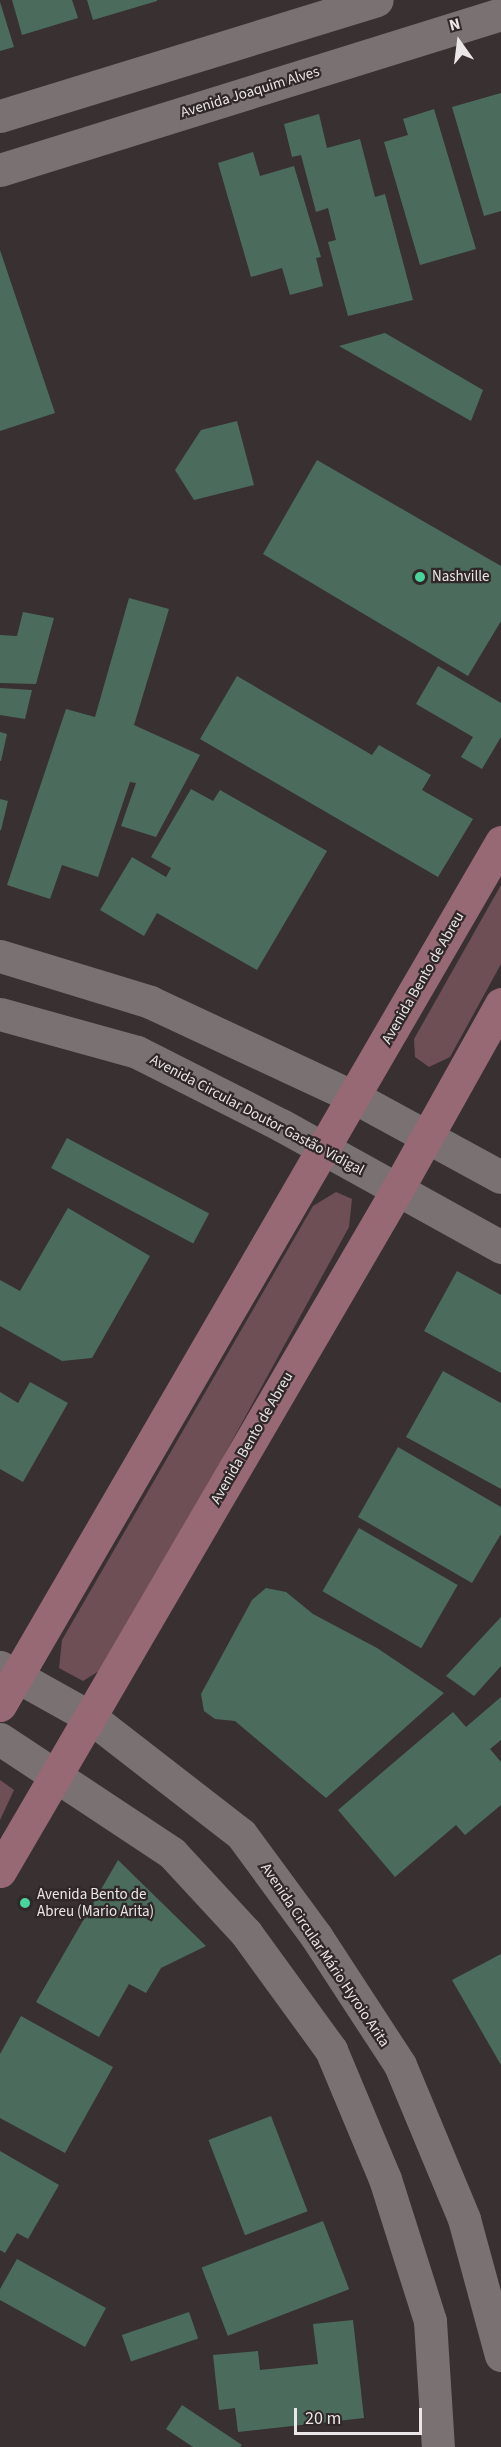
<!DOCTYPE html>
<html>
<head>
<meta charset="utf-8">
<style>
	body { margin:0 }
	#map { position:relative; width:501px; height:2447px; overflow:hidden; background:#393032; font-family:"Source Sans 3",sans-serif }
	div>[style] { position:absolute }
	.green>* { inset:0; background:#6f4f56 }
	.building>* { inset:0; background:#4b6c5c; transform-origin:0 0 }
	.street>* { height:33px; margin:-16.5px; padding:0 16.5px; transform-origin:16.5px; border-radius:16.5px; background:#7a7172 }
	.secondary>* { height:33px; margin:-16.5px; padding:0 16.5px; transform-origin:16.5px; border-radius:16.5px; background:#976975 }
	.dots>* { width:16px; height:16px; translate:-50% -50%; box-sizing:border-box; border:3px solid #2f2728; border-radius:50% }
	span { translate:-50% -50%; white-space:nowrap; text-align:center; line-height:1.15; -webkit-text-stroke:4.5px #2f2728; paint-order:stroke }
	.street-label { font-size:15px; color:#ebe6e7 }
	.poi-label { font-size:15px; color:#ebe6e7 }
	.left { translate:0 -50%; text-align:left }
	.north { position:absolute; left:429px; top:12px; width:60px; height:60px; -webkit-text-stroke:4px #2f2728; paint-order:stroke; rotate:346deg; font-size:16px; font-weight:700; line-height:24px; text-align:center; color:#ebe6e7 }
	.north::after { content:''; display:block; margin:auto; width:21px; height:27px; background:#ebe6e7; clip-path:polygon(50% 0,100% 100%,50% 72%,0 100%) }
	.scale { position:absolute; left:294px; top:2408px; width:128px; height:27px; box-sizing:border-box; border:3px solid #ebe6e7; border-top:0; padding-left:8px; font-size:18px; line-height:21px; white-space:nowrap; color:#ebe6e7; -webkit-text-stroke:4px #2f2728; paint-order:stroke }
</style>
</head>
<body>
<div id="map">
	<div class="green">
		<i style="clip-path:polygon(501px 885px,501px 964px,450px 1057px,429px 1067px,415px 1057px,414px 1039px)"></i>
		<i style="clip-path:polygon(336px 1192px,352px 1199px,349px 1227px,110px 1664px,83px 1681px,59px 1668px,62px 1640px,313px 1206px)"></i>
		<i style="clip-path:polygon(0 1780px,14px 1790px,0 1820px)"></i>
	</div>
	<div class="building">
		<i style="clip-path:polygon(12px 0,72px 0,78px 18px,22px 35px)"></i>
		<i style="clip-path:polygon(87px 0,157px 0,157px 1px,93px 20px)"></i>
		<i style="clip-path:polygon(0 2px,14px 47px,0 51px)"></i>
		<i style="clip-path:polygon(501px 93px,501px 211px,484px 216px,452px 107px)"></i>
		<i style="clip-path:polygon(434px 109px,476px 249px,420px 265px,384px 142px,408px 135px,403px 119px)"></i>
		<i style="clip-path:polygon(319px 114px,327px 148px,360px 139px,375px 197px,385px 194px,413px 300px,348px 316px,328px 242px,336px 240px,328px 208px,316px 212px,301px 155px,292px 157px,284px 124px)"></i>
		<i style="clip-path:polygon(253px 152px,260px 176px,294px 166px,321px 257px,316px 258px,323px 286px,290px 295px,282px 268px,251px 277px,218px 163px)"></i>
		<i style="clip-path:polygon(0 250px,55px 413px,0 431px)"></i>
		<i style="clip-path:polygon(385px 333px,483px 390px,471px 421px,339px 346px)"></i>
		<i style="clip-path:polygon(237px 421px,254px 485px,194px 500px,175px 470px,201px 430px)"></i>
		<i style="clip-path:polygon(317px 460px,501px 566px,501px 621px,468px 676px,263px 554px)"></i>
		<i style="clip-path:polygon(129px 598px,169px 609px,134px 725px,200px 755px,156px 837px,121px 826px,136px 783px,130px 782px,98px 877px,62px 865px,50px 899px,7px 885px,66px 709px,95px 717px)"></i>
		<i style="clip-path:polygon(23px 612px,54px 618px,36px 684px,0 683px,0 635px,17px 636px)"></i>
		<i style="clip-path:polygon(438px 666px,501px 703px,501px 737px,482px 769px,461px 757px,473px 737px,416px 704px)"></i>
		<i style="clip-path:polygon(237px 676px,372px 755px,379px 745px,431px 775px,422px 790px,473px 819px,438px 877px,200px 739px)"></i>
		<i style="clip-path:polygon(0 688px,32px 690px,25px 719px,0 715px)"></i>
		<i style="clip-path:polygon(0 732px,7px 734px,1px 761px,0 761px)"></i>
		<i style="clip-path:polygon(191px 789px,213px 801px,220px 790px,327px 851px,257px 970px,157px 913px,144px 936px,100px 910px,132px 857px,166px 877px,171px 868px,151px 857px)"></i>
		<i style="clip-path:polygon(0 799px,8px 801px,1px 830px,0 830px)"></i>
		<i style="left:67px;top:1138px;width:161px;height:34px;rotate:28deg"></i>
		<i style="clip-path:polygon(68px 1208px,150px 1256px,92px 1358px,62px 1361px,0 1326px,0 1280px,20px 1291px)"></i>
		<i style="clip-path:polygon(457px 1271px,501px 1295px,501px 1373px,424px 1331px)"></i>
		<i style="clip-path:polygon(443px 1371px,501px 1403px,501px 1489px,406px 1437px)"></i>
		<i style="clip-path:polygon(30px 1382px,68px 1403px,23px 1482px,0 1469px,0 1392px,18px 1403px)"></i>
		<i style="clip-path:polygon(398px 1447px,501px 1507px,501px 1534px,472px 1583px,358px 1517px)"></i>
		<i style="left:359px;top:1528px;width:114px;height:73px;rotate:30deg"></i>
		<i style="clip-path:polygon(266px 1588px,286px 1592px,313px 1614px,377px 1648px,444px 1693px,326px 1798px,235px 1721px,215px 1719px,204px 1711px,201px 1694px,252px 1600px)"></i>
		<i style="clip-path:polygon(501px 1617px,501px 1666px,474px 1696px,446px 1676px)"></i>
		<i style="clip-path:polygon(501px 1697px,501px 1740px,490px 1749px,501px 1762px,501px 1805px,465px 1835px,456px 1825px,395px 1877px,338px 1810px,453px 1712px,466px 1727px)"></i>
		<i style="clip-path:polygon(118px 1860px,206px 1946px,161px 1968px,146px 1993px,129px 1984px,99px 2037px,36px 2002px)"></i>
		<i style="clip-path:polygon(501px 1954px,501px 2065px,452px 1980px)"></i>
		<i style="clip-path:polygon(21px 2016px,113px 2067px,65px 2153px,0 2118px,0 2054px)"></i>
		<i style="left:271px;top:2116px;width:102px;height:67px;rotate:69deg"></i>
		<i style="clip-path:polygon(0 2151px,59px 2185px,28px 2239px,17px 2233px,5px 2253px,0 2250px)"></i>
		<i style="left:323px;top:2221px;width:73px;height:130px;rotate:69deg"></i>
		<i style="clip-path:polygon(17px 2259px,106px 2308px,85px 2347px,0 2300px,0 2289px)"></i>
		<i style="left:189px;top:2312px;width:28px;height:71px;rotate:71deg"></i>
		<i style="clip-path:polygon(353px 2320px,364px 2418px,238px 2432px,235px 2408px,219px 2410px,213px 2355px,258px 2351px,260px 2370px,318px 2364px,313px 2324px)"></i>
		<i style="clip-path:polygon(182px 2405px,242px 2445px,240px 2447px,193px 2447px,166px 2429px)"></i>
	</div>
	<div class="street">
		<i style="left:0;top:116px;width:394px;rotate:-17.1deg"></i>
		<i style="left:0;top:170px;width:525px;rotate:-17.3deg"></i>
		<i style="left:0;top:956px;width:157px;rotate:17deg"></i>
		<i style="left:150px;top:1002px;width:225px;rotate:25deg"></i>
		<i style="left:354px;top:1097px;width:167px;rotate:28.6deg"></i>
		<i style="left:0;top:1014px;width:142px;rotate:15.5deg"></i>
		<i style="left:137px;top:1052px;width:161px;rotate:26.9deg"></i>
		<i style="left:281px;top:1125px;width:252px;rotate:29deg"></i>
		<i style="left:0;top:1667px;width:103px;rotate:29.1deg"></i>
		<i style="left:90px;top:1717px;width:191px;rotate:37.8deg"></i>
		<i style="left:241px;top:1834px;width:127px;rotate:53.7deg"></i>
		<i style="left:316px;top:1936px;width:154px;rotate:56.9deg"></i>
		<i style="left:400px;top:2065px;width:167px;rotate:67.4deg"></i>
		<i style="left:464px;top:2219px;width:141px;rotate:74.8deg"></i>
		<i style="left:0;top:1739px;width:206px;rotate:33.5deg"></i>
		<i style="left:172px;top:1853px;width:109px;rotate:47.2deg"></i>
		<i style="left:246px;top:1933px;width:145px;rotate:54deg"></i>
		<i style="left:331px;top:2050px;width:140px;rotate:67.3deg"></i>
		<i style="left:385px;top:2179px;width:149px;rotate:72.4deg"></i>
		<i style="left:430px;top:2321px;width:126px;rotate:86.4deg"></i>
	</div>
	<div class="secondary">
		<i style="left:0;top:1705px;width:998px;rotate:-59.86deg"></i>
		<i style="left:0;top:1871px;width:788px;rotate:-59.76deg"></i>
		<i style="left:397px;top:1190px;width:213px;rotate:-60.8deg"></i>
	</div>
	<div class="dots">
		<i style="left:420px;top:577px;background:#49d49c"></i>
		<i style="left:25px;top:1903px;background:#49d49c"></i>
	</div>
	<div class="street-label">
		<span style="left:250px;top:92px;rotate:-17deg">Avenida Joaquim Alves</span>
		<span style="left:423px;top:978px;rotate:-60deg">Avenida Bento de Abreu</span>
		<span style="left:257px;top:1115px;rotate:28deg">Avenida Circular Doutor Gastão Vidigal</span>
		<span style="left:252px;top:1438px;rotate:-60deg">Avenida Bento de Abreu</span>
		<span style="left:325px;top:1955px;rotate:56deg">Avenida Circular Mário Hyroio Arita</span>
	</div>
	<div class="poi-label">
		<span class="left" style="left:432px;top:577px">Nashville</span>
		<span class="left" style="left:37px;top:1903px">Avenida Bento de<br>Abreu (Mario Arita)</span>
	</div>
	<div class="north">N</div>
	<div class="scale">20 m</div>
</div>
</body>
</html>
